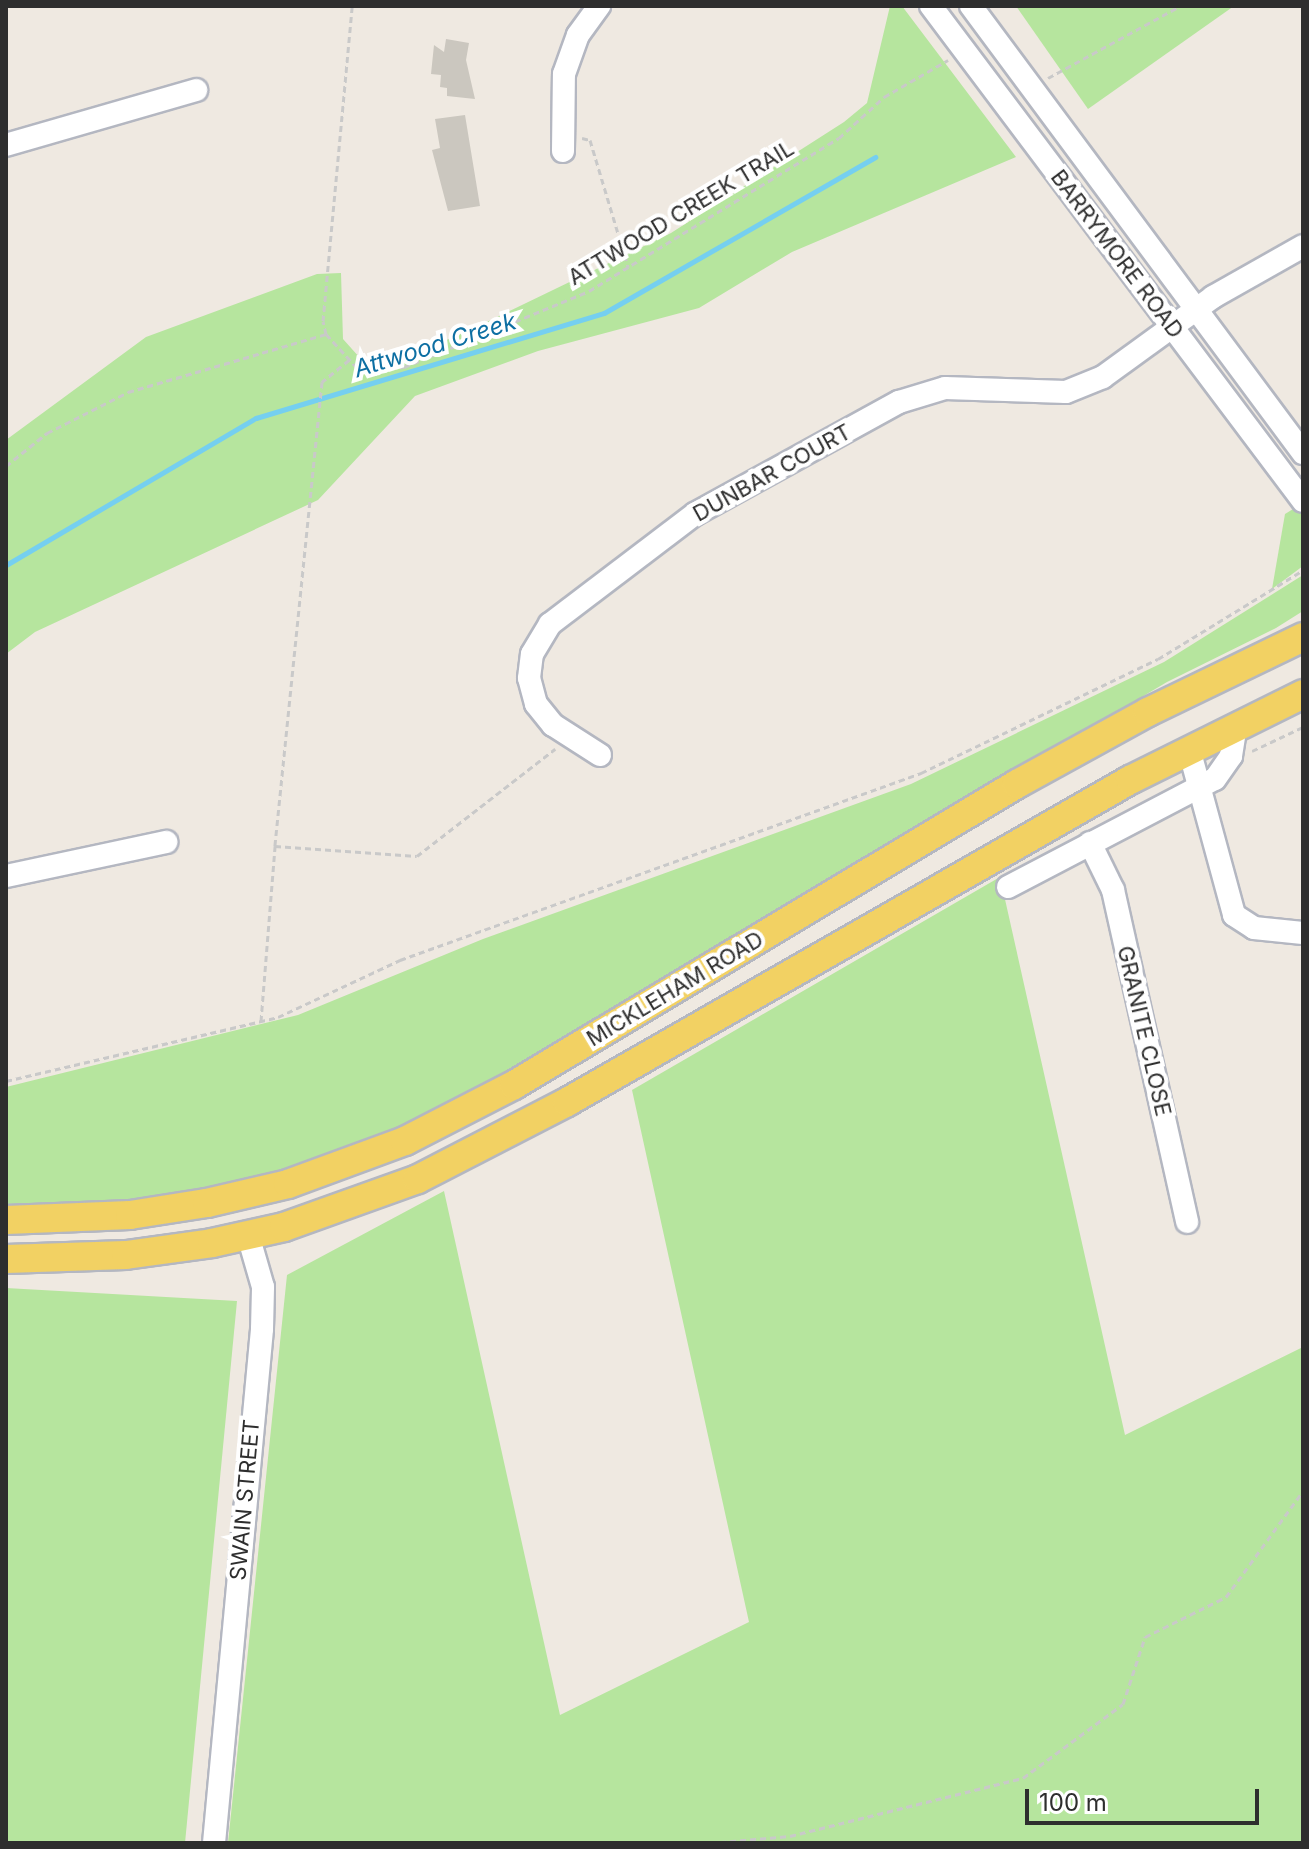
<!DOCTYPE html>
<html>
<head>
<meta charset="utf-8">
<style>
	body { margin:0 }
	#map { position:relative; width:1309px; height:1849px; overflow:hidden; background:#efe9e1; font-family:Inter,sans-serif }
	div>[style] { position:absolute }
	.green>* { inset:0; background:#b6e59e }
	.stream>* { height:5px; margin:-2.5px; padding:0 2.5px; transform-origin:2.5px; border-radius:2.5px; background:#75cff0 }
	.building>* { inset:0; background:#cbc7bf }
	.path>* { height:3px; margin-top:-1.5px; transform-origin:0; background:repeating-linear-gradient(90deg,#c9c9c9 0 6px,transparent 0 10px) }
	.roads { filter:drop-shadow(2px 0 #b4b7c1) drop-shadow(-2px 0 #b4b7c1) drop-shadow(0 2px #b4b7c1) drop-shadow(0 -2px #b4b7c1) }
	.minor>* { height:22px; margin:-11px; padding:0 11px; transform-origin:11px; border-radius:11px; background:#fff }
	.major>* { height:28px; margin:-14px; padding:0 14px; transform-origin:14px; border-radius:14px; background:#f2d163 }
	span { translate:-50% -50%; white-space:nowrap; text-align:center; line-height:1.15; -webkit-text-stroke:8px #fff; paint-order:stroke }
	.street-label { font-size:22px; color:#2e2e2e }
	.water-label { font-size:24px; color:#0d6fa3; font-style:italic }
	.frame { position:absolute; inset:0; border:8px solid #2e2e2e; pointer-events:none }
	.scale { position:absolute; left:1025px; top:1789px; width:234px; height:36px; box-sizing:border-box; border:4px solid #2e2e2e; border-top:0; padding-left:10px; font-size:24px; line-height:28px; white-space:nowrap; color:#2e2e2e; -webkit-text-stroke:6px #fff; paint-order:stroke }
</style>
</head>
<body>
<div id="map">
	<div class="green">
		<i style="clip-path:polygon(890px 6px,902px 6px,1016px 157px,792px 252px,699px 308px,538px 351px,415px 396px,318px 500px,35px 632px,6px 654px,6px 440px,146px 337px,317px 274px,341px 273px,343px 339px,360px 358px,399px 360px,468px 331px,671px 233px,844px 122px,867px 103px)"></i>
		<i style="clip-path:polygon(1016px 6px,1234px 6px,1088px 109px)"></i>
		<i style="clip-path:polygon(1298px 506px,1303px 513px,1303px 566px,1272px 589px,1285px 514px)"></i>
		<i style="clip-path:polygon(1303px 575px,1303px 611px,1276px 628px,1167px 682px,452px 1107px,319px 1164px,161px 1200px,6px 1208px,6px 1087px,298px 1015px,483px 939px,911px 784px,1164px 662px)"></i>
		<i style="clip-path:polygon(1000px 877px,1125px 1435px,1303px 1347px,1303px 1843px,228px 1843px,287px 1275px,444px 1191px,560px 1715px,749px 1622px,632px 1090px)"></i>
		<i style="clip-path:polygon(6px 1288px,237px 1301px,185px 1843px,6px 1843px)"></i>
	</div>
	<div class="stream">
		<i style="left:6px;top:565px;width:290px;rotate:-30.5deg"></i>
		<i style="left:256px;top:418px;width:363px;rotate:-16.8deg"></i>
		<i style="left:604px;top:313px;width:313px;rotate:-29.9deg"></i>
	</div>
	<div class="building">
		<i style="clip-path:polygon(446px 39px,469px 43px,466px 60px,475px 99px,447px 96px,447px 88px,440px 87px,441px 75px,431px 74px,434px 45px,444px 52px)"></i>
		<i style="clip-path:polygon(465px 115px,480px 206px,448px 211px,432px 150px,440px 148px,435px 119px)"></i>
	</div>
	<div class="path">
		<i style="left:1048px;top:78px;width:150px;rotate:-28.6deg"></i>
		<i style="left:582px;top:138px;width:8px;rotate:14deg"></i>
		<i style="left:590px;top:140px;width:133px;rotate:73.3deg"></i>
		<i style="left:326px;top:334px;width:13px;rotate:-103deg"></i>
		<i style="left:323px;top:321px;width:316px;rotate:-84.7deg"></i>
		<i style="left:349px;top:360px;width:35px;rotate:141deg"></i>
		<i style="left:322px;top:382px;width:466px;rotate:95.8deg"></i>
		<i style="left:275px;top:846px;width:142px;rotate:4deg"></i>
		<i style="left:417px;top:856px;width:175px;rotate:-37.8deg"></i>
		<i style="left:6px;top:466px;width:53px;rotate:-38.8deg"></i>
		<i style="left:47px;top:433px;width:91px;rotate:-26.8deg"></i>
		<i style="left:128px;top:392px;width:206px;rotate:-16.3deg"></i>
		<i style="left:326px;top:334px;width:50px;rotate:47.4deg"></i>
		<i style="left:360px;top:371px;width:44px;rotate:-5.2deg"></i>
		<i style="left:404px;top:367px;width:200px;rotate:-22.3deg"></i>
		<i style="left:589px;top:291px;width:293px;rotate:-31.5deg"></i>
		<i style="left:839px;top:138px;width:61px;rotate:-42.3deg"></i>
		<i style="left:884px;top:97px;width:74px;rotate:-30deg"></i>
		<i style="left:1252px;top:751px;width:56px;rotate:-25.2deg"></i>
		<i style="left:261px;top:1021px;width:176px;rotate:-85.4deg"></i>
		<i style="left:6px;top:1081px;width:279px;rotate:-13.2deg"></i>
		<i style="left:278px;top:1017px;width:135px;rotate:-25deg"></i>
		<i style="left:400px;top:960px;width:554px;rotate:-19.74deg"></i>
		<i style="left:921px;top:773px;width:263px;rotate:-25.7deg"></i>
		<i style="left:1158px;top:659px;width:170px;rotate:-31.5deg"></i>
		<i style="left:710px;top:1843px;width:80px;rotate:-5deg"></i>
		<i style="left:790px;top:1836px;width:240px;rotate:-14deg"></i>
		<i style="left:1023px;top:1778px;width:124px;rotate:-36.5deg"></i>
		<i style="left:1123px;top:1704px;width:71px;rotate:-71.8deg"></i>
		<i style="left:1145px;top:1637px;width:90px;rotate:-26.3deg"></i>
		<i style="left:1226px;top:1597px;width:131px;rotate:-54deg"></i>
	</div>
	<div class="roads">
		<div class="minor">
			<i style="left:931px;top:6px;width:619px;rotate:53.07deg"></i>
			<i style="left:971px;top:6px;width:557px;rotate:53.4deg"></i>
			<i style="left:6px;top:145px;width:198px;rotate:-16.1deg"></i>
			<i style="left:563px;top:151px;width:77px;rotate:-89.3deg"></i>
			<i style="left:564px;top:74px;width:41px;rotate:-70.3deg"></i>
			<i style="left:578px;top:35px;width:36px;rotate:-54deg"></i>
			<i style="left:1189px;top:749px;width:172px;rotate:74.8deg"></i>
			<i style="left:1234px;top:915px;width:24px;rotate:33deg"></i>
			<i style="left:1254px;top:928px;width:49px;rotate:5.8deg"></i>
			<i style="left:600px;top:755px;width:56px;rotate:-147.4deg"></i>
			<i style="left:553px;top:725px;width:27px;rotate:-129deg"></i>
			<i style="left:536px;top:704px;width:27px;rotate:-105deg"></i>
			<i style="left:529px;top:678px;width:24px;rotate:-83deg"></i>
			<i style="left:532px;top:654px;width:35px;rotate:-59deg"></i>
			<i style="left:550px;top:624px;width:182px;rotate:-37.2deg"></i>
			<i style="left:695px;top:514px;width:233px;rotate:-28.8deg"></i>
			<i style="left:899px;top:402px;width:48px;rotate:-16.9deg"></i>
			<i style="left:945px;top:388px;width:121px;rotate:1.9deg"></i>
			<i style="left:1066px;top:392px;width:40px;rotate:-22deg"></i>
			<i style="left:1103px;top:377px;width:136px;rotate:-36deg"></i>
			<i style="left:1213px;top:297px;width:103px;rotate:-29.5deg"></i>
			<i style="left:1090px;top:843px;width:52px;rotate:63.9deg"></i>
			<i style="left:1113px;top:890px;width:340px;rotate:77.4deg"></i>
			<i style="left:6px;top:876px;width:164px;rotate:-12deg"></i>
			<i style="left:1008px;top:887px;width:233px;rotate:-27.6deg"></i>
			<i style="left:1215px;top:779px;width:28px;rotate:-55deg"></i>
			<i style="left:1231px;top:756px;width:30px;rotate:-81deg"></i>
			<i style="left:214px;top:1843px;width:516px;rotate:-84.66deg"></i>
			<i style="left:262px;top:1329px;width:42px;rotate:-88.6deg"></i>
			<i style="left:263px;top:1287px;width:54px;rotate:-106.1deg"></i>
		</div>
		<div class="major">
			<i style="left:6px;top:1220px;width:124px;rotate:-2.3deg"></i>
			<i style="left:130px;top:1215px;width:78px;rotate:-8.9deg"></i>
			<i style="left:207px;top:1203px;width:83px;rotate:-13.2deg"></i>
			<i style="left:288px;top:1184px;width:125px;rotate:-20.2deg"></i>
			<i style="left:405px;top:1141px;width:123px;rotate:-27.2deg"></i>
			<i style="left:514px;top:1085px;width:586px;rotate:-30.9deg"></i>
			<i style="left:1017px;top:784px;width:149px;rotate:-28.8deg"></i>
			<i style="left:1148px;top:712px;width:172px;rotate:-25.8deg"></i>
			<i style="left:6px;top:1259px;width:120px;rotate:-1.9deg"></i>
			<i style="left:126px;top:1255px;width:87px;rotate:-7.9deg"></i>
			<i style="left:212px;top:1243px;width:74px;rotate:-12.5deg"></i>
			<i style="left:284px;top:1227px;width:142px;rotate:-19.7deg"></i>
			<i style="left:418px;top:1179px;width:168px;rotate:-27.3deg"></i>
			<i style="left:567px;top:1102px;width:649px;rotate:-29.77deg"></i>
			<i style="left:1130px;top:780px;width:193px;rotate:-26.4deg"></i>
		</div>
	</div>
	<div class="street-label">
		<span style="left:681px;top:213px;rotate:-31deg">ATTWOOD CREEK TRAIL</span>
		<span style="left:1117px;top:254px;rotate:53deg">BARRYMORE ROAD</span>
		<span style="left:772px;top:473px;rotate:-29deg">DUNBAR COURT</span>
		<span style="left:675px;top:989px;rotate:-31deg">MICKLEHAM ROAD</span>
		<span style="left:1144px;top:1031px;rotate:77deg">GRANITE CLOSE</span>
		<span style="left:245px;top:1500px;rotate:-85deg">SWAIN STREET</span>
	</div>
	<div class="water-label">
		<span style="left:435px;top:345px;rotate:-17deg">Attwood Creek</span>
	</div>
	<div class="frame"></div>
	<div class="scale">100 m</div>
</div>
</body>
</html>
